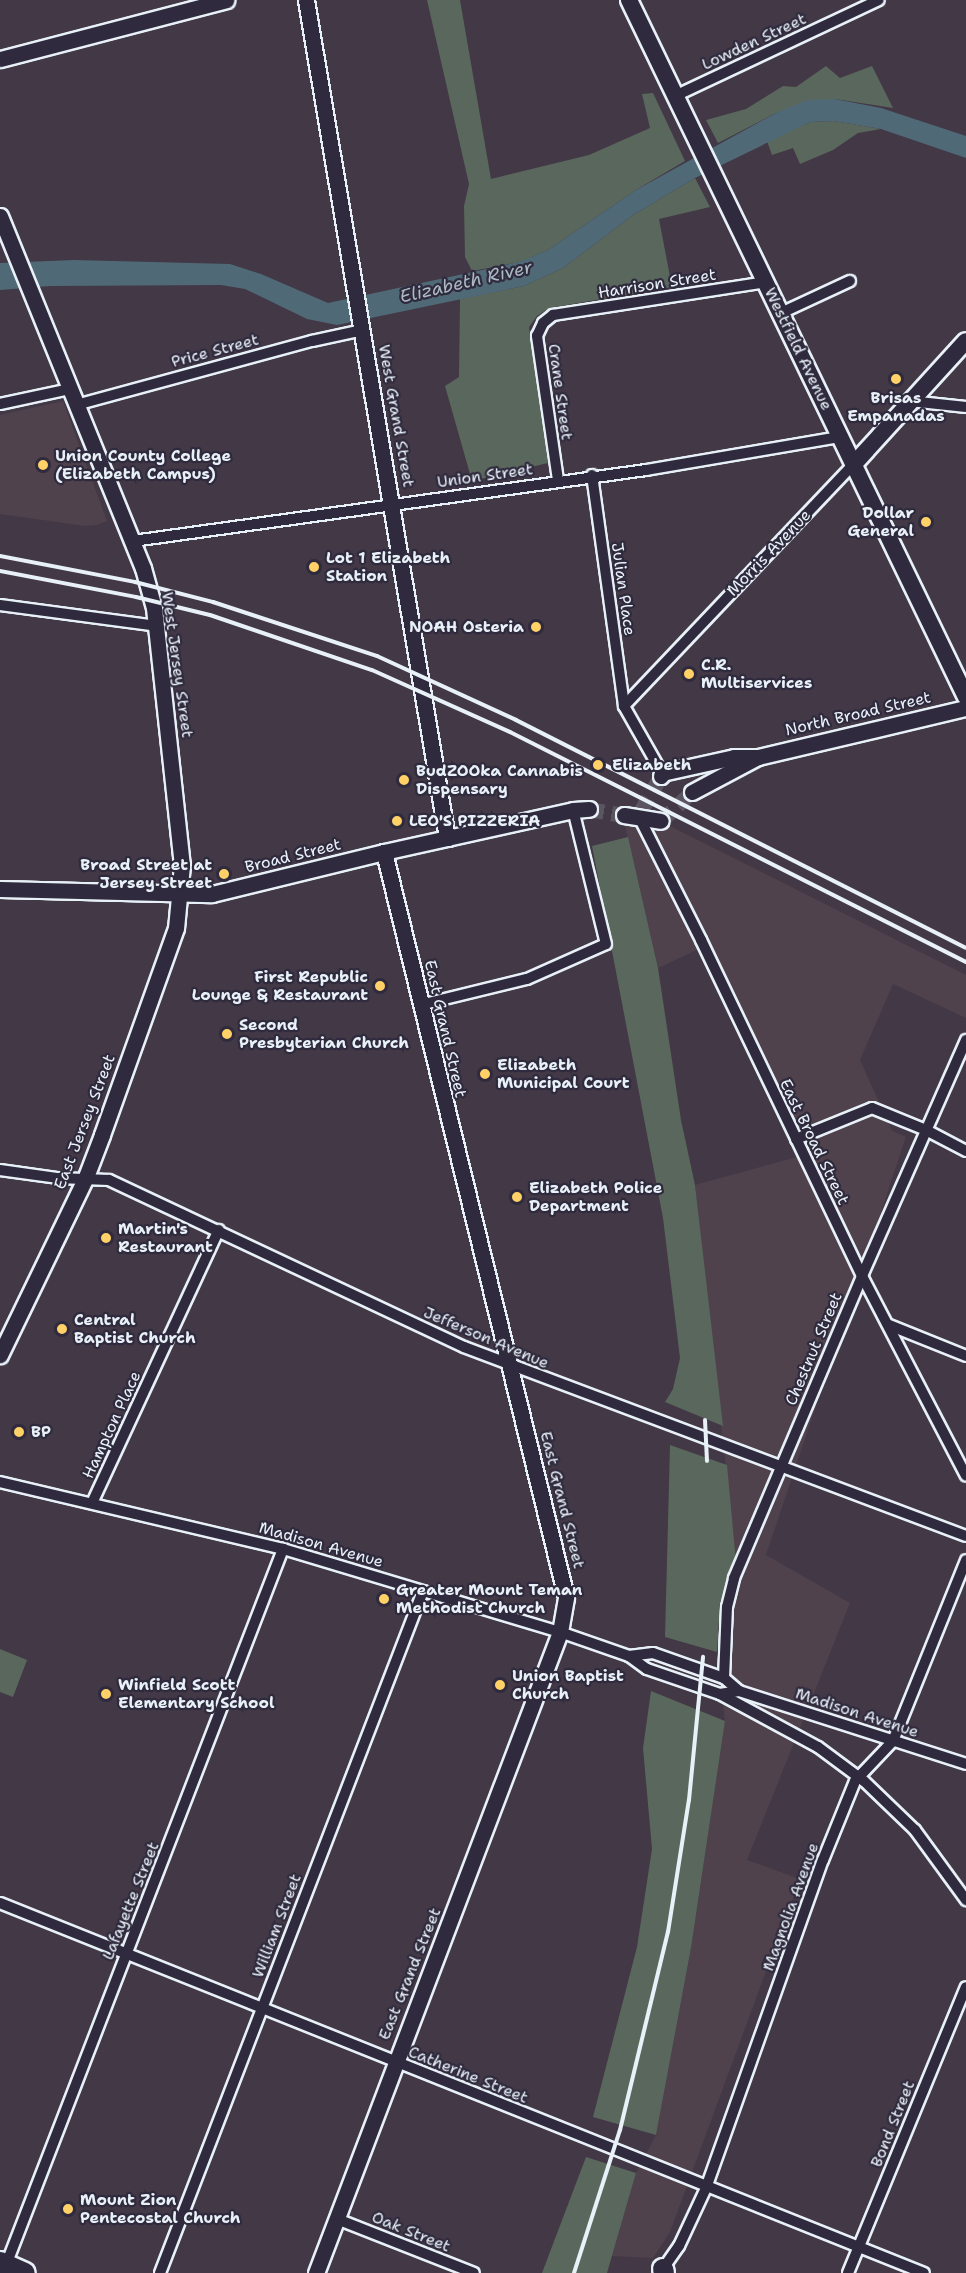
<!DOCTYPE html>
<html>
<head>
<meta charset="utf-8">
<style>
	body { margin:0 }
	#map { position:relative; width:966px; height:2273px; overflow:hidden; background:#423846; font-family:"Shantell Sans",sans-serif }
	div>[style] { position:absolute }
	.built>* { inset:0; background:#4f424c }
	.green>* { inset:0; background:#5a675c }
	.water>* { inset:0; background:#506977 }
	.secondary-tunnel>* { height:15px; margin-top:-7.5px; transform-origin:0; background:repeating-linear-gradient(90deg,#5b5461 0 15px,transparent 0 23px) }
	.roads { filter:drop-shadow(2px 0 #e8f1f8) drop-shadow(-2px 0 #e8f1f8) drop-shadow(0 2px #e8f1f8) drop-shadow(0 -2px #e8f1f8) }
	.street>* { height:10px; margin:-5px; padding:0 5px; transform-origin:5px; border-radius:5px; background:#2f2a3d }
	.secondary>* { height:15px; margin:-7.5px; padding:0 7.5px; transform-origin:7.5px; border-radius:7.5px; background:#2f2a3d }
	.primary>* { height:16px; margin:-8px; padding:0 8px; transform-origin:8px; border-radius:8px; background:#2f2a3d }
	.highway>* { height:20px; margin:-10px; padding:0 10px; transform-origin:10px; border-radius:10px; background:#2f2a3d }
	.rail>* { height:4px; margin:-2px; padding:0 2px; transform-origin:2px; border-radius:2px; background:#e8f1f8 }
	.dots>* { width:16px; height:16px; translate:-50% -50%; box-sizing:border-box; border:3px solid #2f2a3d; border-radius:50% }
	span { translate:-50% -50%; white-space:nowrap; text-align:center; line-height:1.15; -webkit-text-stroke:4.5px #2f2a3d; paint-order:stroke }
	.street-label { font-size:16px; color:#e8f1f8 }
	.poi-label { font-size:16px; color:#e8f1f8; font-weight:700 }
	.left { translate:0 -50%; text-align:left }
	.right { translate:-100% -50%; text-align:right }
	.water-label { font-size:18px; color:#abbbc4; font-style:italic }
</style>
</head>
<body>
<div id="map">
	<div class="built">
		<i style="clip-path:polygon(63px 401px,107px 521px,97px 525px,85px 526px,0 514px,0 415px)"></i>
		<i style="clip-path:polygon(648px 815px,966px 975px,966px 1018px,893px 984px,860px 1060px,892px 1131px,906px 1137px,766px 1555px,850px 1603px,747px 1860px,800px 1879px,670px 2232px,653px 2258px,612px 2256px,636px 2173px,656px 2135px,691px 1948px,725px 1721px,717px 1652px,720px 1603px,736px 1562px,695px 1185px,804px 1155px,703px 947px,658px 968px,624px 821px)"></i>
	</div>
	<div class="green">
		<i style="clip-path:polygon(427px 0,460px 0,491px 179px,589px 155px,650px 128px,642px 94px,653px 93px,685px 161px,636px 190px,548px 250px,520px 262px,472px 271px,465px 257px,464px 206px,469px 184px)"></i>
		<i style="clip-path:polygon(826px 66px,840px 78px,872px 66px,893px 108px,835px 99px,776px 113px,718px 143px,706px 120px,746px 109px,783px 86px,796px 87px)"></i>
		<i style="clip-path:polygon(834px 121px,881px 129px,858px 133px,833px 150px,800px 164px,793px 148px,772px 155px,767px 141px,810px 122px)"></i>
		<i style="clip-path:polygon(695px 178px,710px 207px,659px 219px,672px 287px,549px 308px,537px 316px,529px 327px,548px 463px,472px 481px,445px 386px,459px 377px,460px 299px,524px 286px,563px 268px,633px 215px)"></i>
		<i style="clip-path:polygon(628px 837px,658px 968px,681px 1120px,695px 1185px,723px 1426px,665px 1402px,673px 1389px,680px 1358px,663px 1218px,592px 846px)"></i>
		<i style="clip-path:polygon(670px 1445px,727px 1465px,736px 1562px,720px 1603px,717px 1652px,665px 1637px)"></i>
		<i style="clip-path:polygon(0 1649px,27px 1660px,13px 1697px,0 1692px)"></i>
		<i style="clip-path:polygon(651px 1691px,725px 1721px,691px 1948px,656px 2135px,593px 2117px,637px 1947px,652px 1849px,643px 1748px)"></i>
		<i style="clip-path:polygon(586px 2157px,636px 2173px,607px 2273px,542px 2273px)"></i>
	</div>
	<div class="water">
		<i style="clip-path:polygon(835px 99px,881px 108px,966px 136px,966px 158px,881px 129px,834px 121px,810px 122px,695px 178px,633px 215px,563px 268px,524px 286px,337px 325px,307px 319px,245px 289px,221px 285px,50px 286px,0 290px,0 263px,74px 260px,230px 264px,261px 274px,328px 303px,519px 262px,548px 250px,636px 190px,776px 113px,807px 100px)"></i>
	</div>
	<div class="secondary-tunnel">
		<i style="left:589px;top:809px;width:36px;rotate:10deg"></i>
		<i style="left:641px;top:811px;width:40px;rotate:-60.3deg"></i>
		<i style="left:661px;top:821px;width:42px;rotate:-43.1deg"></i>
	</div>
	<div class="roads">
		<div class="street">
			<i style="left:675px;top:96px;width:225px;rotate:-25.2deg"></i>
			<i style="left:781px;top:313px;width:76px;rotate:-24.9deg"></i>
			<i style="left:910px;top:401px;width:56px;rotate:6.1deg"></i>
			<i style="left:0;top:404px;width:72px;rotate:-12.1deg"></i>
			<i style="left:76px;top:405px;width:245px;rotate:-15.2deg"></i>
			<i style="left:312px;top:341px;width:52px;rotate:-12.2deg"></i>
			<i style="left:592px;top:475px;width:233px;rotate:82.1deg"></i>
			<i style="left:558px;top:480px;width:146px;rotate:-98.3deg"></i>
			<i style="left:537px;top:336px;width:14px;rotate:-65deg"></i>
			<i style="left:543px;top:323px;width:13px;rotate:-39deg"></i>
			<i style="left:553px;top:315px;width:216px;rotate:-8.8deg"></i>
			<i style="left:133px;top:541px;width:518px;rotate:-7.88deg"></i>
			<i style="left:646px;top:470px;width:197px;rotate:-9.7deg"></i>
			<i style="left:0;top:605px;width:158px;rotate:7.6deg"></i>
			<i style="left:662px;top:773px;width:77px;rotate:-119.6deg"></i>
			<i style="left:624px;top:706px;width:334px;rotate:-46.5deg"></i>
			<i style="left:640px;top:819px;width:136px;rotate:63.2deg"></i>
			<i style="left:701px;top:940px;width:373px;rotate:64.4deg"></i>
			<i style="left:862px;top:1276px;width:225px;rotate:62.5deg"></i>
			<i style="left:420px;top:1005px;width:110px;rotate:-13.7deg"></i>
			<i style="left:527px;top:979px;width:86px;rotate:-23.9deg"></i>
			<i style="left:606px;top:944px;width:138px;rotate:-103.8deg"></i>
			<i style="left:796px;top:1139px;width:82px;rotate:-22.2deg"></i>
			<i style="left:872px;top:1108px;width:58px;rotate:22.2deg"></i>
			<i style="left:926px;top:1130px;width:45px;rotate:27.7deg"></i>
			<i style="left:0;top:1170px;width:59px;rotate:7.9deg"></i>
			<i style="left:58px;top:1178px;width:51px;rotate:2.2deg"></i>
			<i style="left:109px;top:1180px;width:392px;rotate:25.2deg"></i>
			<i style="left:464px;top:1347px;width:536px;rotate:20.63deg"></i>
			<i style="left:889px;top:1325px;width:83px;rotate:21.9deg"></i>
			<i style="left:0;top:1482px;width:291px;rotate:13.3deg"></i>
			<i style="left:283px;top:1549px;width:289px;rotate:16.7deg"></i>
			<i style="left:560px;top:1632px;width:73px;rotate:19.2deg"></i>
			<i style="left:629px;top:1656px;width:22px;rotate:36deg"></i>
			<i style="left:647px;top:1669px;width:77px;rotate:18.9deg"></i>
			<i style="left:720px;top:1694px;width:19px;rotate:-9deg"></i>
			<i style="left:92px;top:1503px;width:301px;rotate:-65.1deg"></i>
			<i style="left:629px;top:1656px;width:24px;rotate:-7deg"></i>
			<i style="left:653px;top:1653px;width:75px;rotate:19.4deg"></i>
			<i style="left:724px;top:1678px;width:20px;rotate:41deg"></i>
			<i style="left:739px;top:1691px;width:238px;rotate:17.8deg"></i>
			<i style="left:724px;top:1678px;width:71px;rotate:-87.6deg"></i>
			<i style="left:727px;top:1607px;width:30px;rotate:-76deg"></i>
			<i style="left:734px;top:1578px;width:328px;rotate:-67deg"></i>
			<i style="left:862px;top:1276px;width:258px;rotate:-66.2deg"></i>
			<i style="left:720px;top:1694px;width:111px;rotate:28.4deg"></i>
			<i style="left:818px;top:1747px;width:57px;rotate:36.5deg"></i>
			<i style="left:864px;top:1781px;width:71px;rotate:43.9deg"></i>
			<i style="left:915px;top:1830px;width:87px;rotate:53.9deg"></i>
			<i style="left:0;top:1903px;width:995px;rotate:21.82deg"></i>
			<i style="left:337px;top:2219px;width:147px;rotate:21.5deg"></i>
			<i style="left:6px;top:2265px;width:768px;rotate:-68.85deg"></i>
			<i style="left:160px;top:2273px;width:731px;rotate:-68.91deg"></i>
			<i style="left:660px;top:2273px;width:33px;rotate:-55deg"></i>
			<i style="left:679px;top:2246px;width:64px;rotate:-65deg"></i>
			<i style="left:706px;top:2188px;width:348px;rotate:-70.4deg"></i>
			<i style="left:823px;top:1860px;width:85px;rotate:-67.9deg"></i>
			<i style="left:855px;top:1781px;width:55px;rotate:-46.5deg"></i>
			<i style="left:893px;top:1741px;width:195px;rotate:-68deg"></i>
			<i style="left:848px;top:2273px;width:309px;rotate:-67.6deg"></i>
		</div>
		<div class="secondary">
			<i style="left:306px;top:0;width:850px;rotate:80.45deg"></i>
			<i style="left:0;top:59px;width:234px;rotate:-14.6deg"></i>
			<i style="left:0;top:216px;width:380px;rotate:67.9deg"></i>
			<i style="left:143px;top:568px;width:41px;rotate:74.6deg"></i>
			<i style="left:154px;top:608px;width:259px;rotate:83.8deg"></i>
			<i style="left:182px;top:865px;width:63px;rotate:95.4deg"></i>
			<i style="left:176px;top:928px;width:220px;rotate:109.7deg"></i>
			<i style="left:102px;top:1135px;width:45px;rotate:110.9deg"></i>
			<i style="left:86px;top:1177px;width:198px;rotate:115.8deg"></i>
			<i style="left:661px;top:776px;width:3px;rotate:-72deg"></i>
			<i style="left:662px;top:773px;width:74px;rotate:-12.5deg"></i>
			<i style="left:734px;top:757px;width:24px"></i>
			<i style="left:758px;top:757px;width:214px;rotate:-13.3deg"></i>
			<i style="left:692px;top:792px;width:72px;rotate:-28deg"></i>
			<i style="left:624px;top:815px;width:37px;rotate:9deg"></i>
			<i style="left:0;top:889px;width:212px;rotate:1.4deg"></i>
			<i style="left:212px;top:894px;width:177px;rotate:-13.7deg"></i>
			<i style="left:384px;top:852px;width:194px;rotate:-12.5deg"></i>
			<i style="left:573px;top:810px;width:16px;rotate:-4deg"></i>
			<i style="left:316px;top:2273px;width:686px;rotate:-69.16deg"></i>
			<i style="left:560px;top:1632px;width:36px;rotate:-80deg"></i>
			<i style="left:566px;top:1597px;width:767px;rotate:-103.73deg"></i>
		</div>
		<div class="primary">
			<i style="left:629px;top:0;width:774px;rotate:64.2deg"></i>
			<i style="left:854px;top:464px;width:166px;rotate:-47.7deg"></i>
		</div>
		<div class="highway">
			<i style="left:0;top:2262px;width:27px;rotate:24deg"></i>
			<i style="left:663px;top:2269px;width:4px;rotate:76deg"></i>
		</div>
	</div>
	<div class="rail">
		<i style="left:0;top:556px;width:137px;rotate:10.9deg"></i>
		<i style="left:135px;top:582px;width:81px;rotate:14.4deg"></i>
		<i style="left:213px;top:602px;width:173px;rotate:18.2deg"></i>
		<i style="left:377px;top:656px;width:153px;rotate:24.7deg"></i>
		<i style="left:516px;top:720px;width:504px;rotate:26.87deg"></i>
		<i style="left:0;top:571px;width:138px;rotate:10.8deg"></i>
		<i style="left:136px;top:597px;width:76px;rotate:13.7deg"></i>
		<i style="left:210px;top:615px;width:171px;rotate:18.8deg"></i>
		<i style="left:372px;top:670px;width:151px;rotate:24.2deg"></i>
		<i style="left:510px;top:732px;width:511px;rotate:26.77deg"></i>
		<i style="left:705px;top:1420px;width:41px;rotate:87.2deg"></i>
		<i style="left:574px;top:2273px;width:150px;rotate:-72.2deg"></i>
		<i style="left:620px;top:2130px;width:204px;rotate:-76.4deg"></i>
		<i style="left:668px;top:1932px;width:134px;rotate:-81deg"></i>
		<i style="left:689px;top:1800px;width:144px;rotate:-84.4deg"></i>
	</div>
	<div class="dots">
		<i style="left:896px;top:379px;background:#ffd166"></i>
		<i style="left:43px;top:465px;background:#ffd166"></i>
		<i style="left:926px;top:522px;background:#ffd166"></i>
		<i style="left:314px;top:567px;background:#ffd166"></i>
		<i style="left:536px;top:627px;background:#ffd166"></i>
		<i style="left:689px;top:674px;background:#ffd166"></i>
		<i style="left:598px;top:765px;background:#ffd166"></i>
		<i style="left:404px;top:780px;background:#ffd166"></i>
		<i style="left:397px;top:821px;background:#ffd166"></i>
		<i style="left:224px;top:874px;background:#ffd166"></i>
		<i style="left:380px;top:986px;background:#ffd166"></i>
		<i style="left:227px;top:1034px;background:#ffd166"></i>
		<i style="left:485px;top:1074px;background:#ffd166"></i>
		<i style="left:517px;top:1197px;background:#ffd166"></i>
		<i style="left:106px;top:1238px;background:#ffd166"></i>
		<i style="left:62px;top:1329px;background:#ffd166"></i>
		<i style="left:19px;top:1432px;background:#ffd166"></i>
		<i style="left:384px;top:1599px;background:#ffd166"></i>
		<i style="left:500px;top:1685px;background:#ffd166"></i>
		<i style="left:106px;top:1694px;background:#ffd166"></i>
		<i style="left:68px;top:2209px;background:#ffd166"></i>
	</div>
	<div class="street-label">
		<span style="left:754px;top:42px;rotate:-25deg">Lowden Street</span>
		<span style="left:657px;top:284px;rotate:-9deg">Harrison Street</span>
		<span style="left:798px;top:349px;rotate:64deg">Westfield Avenue</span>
		<span style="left:215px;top:351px;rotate:-15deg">Price Street</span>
		<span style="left:560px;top:392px;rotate:82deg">Crane Street</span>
		<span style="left:396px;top:416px;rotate:80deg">West Grand Street</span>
		<span style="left:485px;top:476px;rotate:-8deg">Union Street</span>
		<span style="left:769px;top:553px;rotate:-46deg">Morris Avenue</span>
		<span style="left:623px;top:589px;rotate:82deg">Julian Place</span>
		<span style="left:177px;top:665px;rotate:82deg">West Jersey Street</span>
		<span style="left:858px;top:714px;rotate:-13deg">North Broad Street</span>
		<span style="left:293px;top:856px;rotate:-14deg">Broad Street</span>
		<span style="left:445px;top:1029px;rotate:77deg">East Grand Street</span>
		<span style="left:85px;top:1122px;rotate:-69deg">East Jersey Street</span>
		<span style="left:814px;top:1142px;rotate:64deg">East Broad Street</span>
		<span style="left:486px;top:1338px;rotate:23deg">Jefferson Avenue</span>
		<span style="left:814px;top:1349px;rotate:-67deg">Chestnut Street</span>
		<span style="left:112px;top:1425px;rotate:-65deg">Hampton Place</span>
		<span style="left:562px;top:1500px;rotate:76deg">East Grand Street</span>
		<span style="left:321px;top:1545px;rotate:16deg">Madison Avenue</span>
		<span style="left:857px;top:1713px;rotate:18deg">Madison Avenue</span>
		<span style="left:131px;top:1901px;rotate:-68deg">Lafayette Street</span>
		<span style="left:791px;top:1907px;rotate:-70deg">Magnolia Avenue</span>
		<span style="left:277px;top:1926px;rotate:-69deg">William Street</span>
		<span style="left:410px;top:1974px;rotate:-68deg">East Grand Street</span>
		<span style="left:468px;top:2075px;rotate:22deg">Catherine Street</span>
		<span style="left:893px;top:2124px;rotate:-68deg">Bond Street</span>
		<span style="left:411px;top:2232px;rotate:22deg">Oak Street</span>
	</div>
	<div class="poi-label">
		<span style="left:896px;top:407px">Brisas<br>Empanadas</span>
		<span class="left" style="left:55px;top:465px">Union County College<br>(Elizabeth Campus)</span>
		<span class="right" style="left:914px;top:522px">Dollar<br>General</span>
		<span class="left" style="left:326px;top:567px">Lot 1 Elizabeth<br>Station</span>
		<span class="right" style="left:524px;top:627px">NOAH Osteria</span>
		<span class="left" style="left:701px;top:674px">C.R.<br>Multiservices</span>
		<span class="left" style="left:612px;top:765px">Elizabeth</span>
		<span class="left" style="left:416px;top:780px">BudZOOka Cannabis<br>Dispensary</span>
		<span class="left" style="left:409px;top:821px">LEO'S PIZZERIA</span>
		<span class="right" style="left:212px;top:874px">Broad Street at<br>Jersey Street</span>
		<span class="right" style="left:368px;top:986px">First Republic<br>Lounge &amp; Restaurant</span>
		<span class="left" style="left:239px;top:1034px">Second<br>Presbyterian Church</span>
		<span class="left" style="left:497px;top:1074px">Elizabeth<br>Municipal Court</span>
		<span class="left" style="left:529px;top:1197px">Elizabeth Police<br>Department</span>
		<span class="left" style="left:118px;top:1238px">Martin's<br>Restaurant</span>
		<span class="left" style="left:74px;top:1329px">Central<br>Baptist Church</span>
		<span class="left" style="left:31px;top:1432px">BP</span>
		<span class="left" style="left:396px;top:1599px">Greater Mount Teman<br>Methodist Church</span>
		<span class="left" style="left:512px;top:1685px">Union Baptist<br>Church</span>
		<span class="left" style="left:118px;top:1694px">Winfield Scott<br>Elementary School</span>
		<span class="left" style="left:80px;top:2209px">Mount Zion<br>Pentecostal Church</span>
	</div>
	<div class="water-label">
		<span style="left:466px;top:282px;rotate:-13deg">Elizabeth River</span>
	</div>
</div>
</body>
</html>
